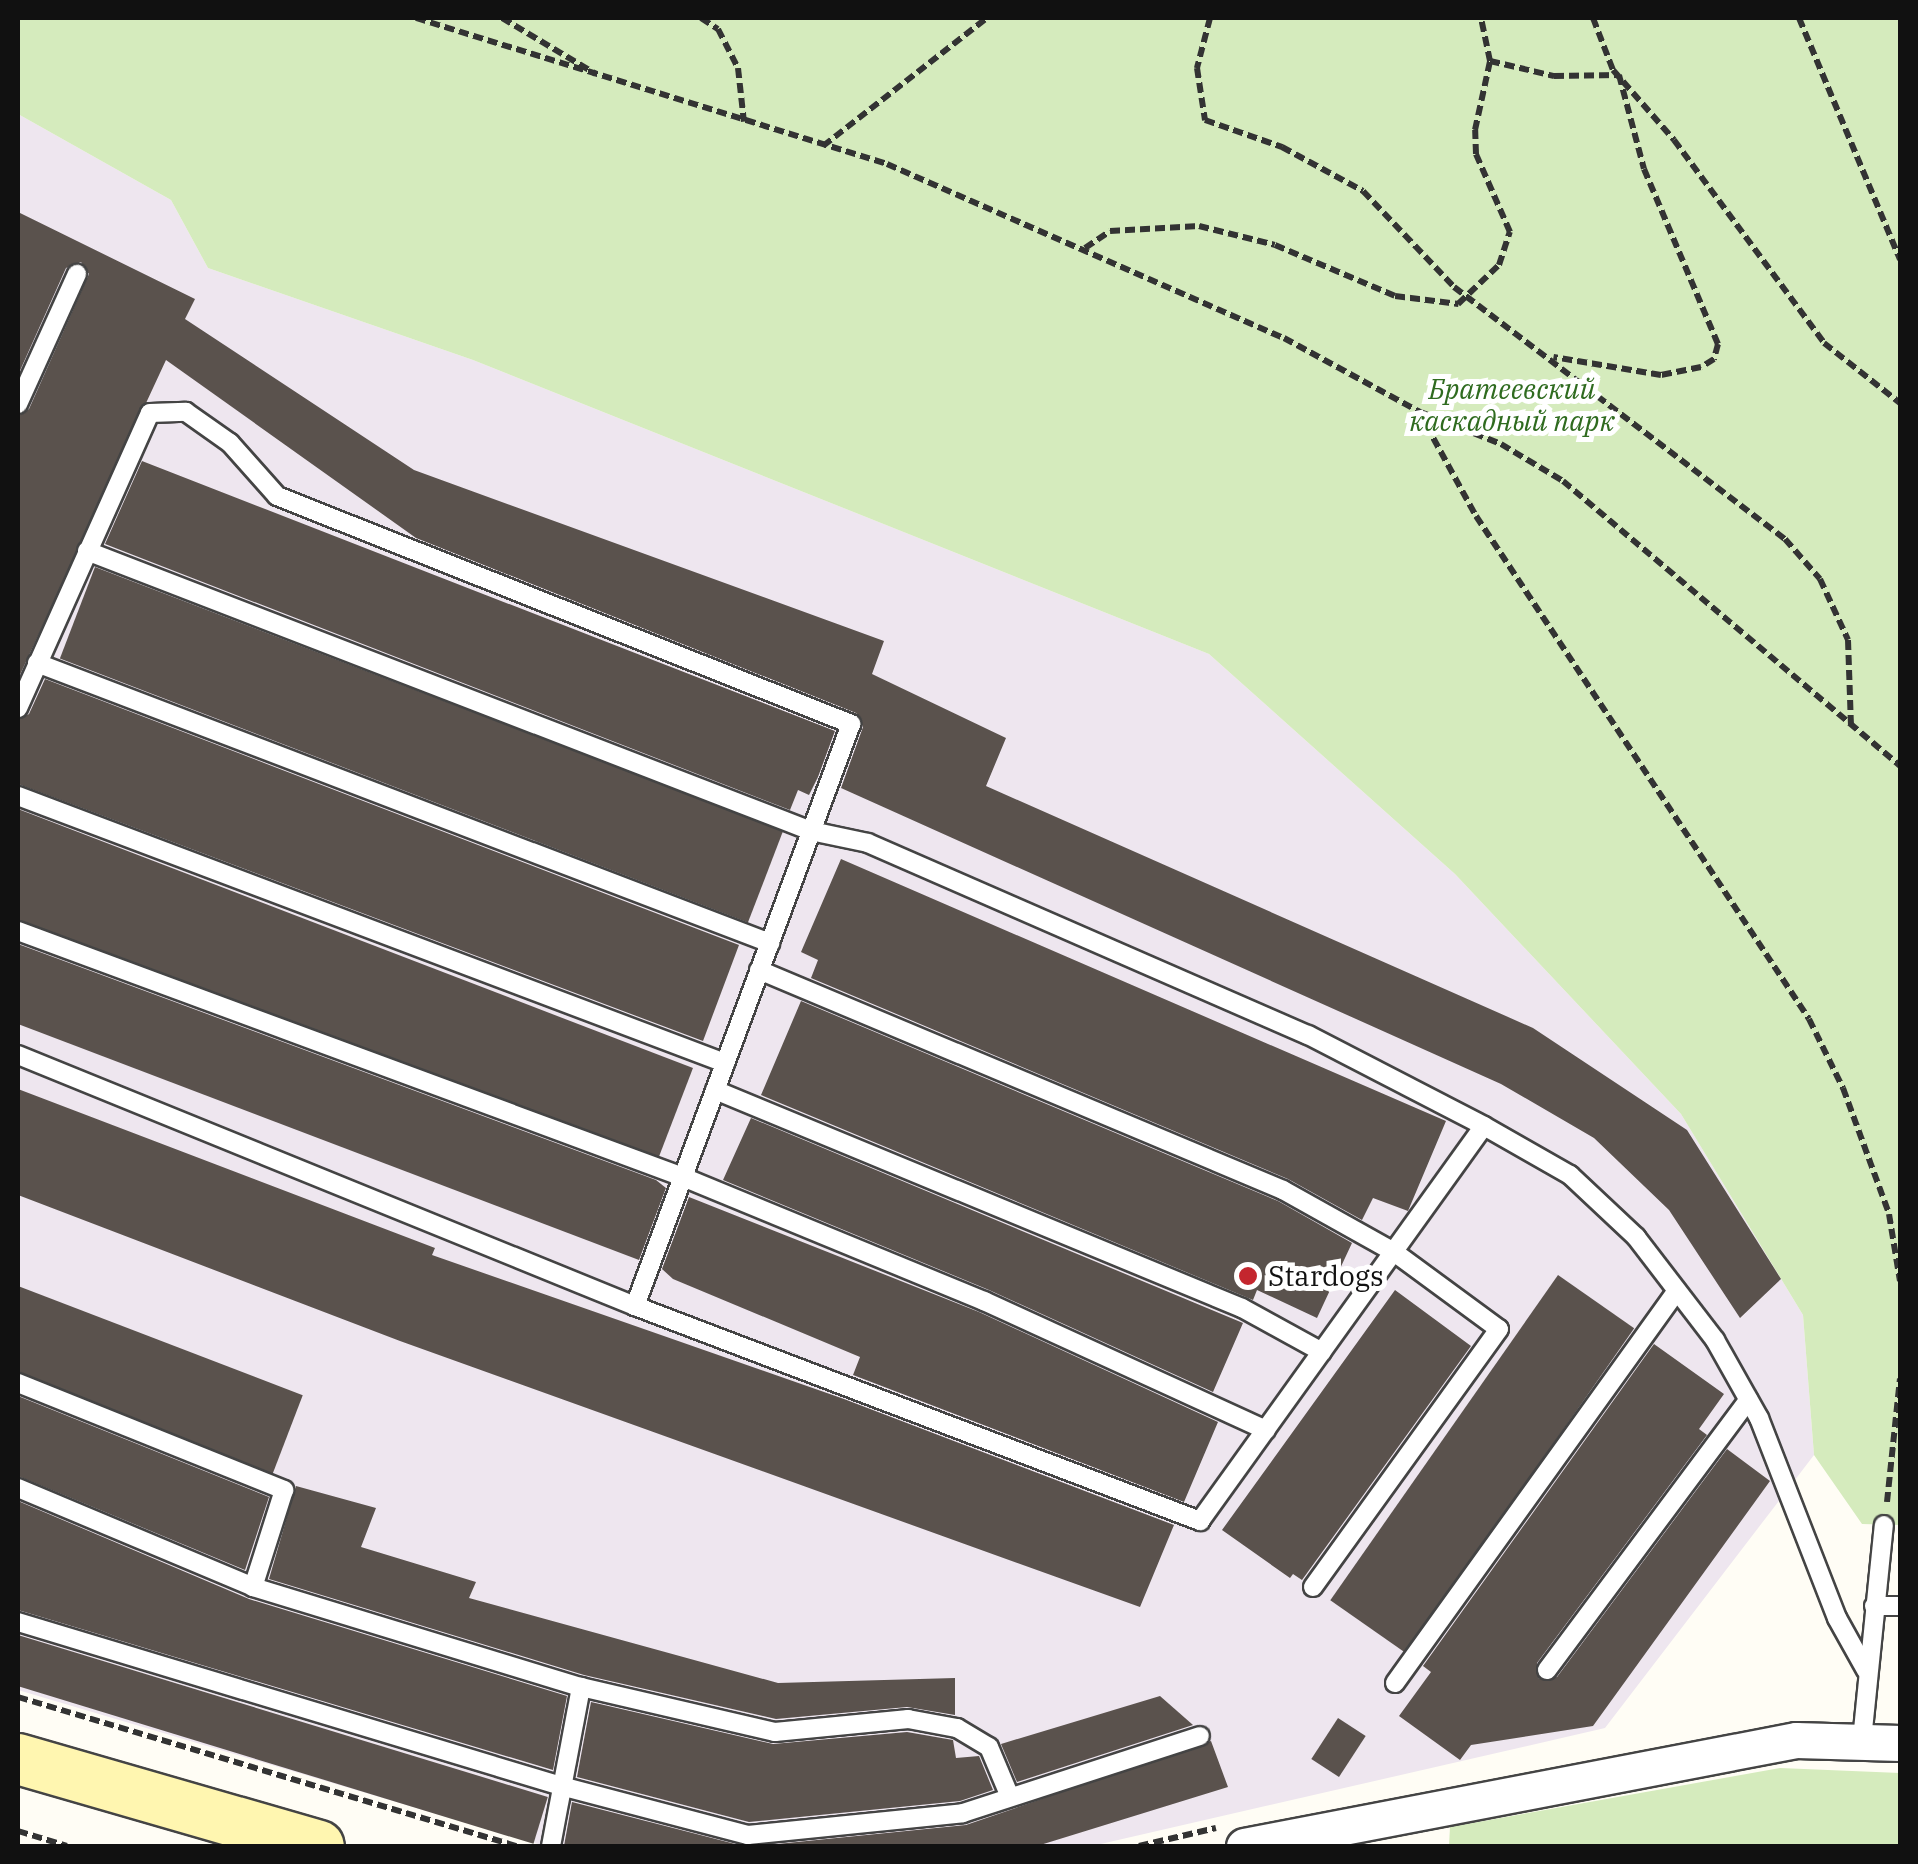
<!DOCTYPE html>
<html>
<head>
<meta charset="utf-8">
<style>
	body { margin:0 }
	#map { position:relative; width:1918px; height:1864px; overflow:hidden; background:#fffdf5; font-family:"IBM Plex Serif",serif }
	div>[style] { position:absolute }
	.industrial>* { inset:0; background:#eee6ef }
	.green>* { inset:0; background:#d5ebbd }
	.building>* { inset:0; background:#5a524d; transform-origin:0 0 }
	.path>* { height:6px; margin-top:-3px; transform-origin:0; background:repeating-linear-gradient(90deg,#333 0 10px,transparent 0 15px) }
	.roads { filter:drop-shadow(2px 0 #444) drop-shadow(-2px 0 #444) drop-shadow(0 2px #444) drop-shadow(0 -2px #444) }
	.lane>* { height:18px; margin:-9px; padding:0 9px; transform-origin:9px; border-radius:9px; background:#fff }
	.street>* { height:35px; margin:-17.5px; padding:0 17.5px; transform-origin:17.5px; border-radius:17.5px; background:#fff }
	.secondary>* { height:50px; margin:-25px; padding:0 25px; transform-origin:25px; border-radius:25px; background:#fff6b0 }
	.dots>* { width:28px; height:28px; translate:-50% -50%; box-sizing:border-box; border:5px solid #fff; border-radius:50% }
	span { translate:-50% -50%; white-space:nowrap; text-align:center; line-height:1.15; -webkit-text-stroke:10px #fff; paint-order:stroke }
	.park-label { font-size:28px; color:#2f6b1f; font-style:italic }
	.poi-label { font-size:28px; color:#111 }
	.left { translate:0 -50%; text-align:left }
	.frame { position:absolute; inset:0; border:20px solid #111; pointer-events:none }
</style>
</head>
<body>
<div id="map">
	<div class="industrial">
		<i style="clip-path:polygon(18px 114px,171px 200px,208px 268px,473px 360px,1209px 654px,1455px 874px,1681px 1114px,1803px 1315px,1814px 1455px,1605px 1728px,1092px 1846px,545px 1846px,18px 1690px)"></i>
	</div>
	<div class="green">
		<i style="clip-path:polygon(18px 18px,1900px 18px,1900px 1525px,1862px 1524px,1814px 1455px,1803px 1315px,1681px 1114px,1455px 874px,1209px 654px,473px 360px,208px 268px,171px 200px,18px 114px)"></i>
		<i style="clip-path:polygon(1780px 1768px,1900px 1773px,1900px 1846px,1449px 1846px,1450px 1827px)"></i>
	</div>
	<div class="building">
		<i style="clip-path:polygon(18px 212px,195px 299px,185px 319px,414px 470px,884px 641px,872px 674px,1006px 738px,986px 786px,1533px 1028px,1687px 1130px,1781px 1279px,1740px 1318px,1669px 1210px,1594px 1138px,1501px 1084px,841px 788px,863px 727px,856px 713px,416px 538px,166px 360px,18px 679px,18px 416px,29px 409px,89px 274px,81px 262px,66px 268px,18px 375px)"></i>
		<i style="clip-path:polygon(142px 461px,835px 731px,818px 777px,809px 795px,798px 790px,790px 810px,105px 544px)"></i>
		<i style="left:95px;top:567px;width:737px;height:98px;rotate:21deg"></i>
		<i style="clip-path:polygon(45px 679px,739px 945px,703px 1041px,18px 784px,18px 720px,29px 714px)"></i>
		<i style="left:18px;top:809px;width:723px;height:110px;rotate:21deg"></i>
		<i style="clip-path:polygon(841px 859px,1446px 1121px,1408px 1211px,1373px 1198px,1362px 1220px,1288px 1179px,811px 978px,818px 960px,801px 952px)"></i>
		<i style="clip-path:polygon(18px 944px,656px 1180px,666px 1188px,639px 1260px,18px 1024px)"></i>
		<i style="clip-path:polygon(801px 1001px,1278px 1201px,1352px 1243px,1317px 1318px,1257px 1290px,1253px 1300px,761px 1095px)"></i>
		<i style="clip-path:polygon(18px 1089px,435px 1248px,432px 1255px,844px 1399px,1174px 1525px,1140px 1607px,400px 1341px,18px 1195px)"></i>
		<i style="clip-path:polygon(751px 1118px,1243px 1323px,1213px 1392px,989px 1290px,723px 1180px)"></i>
		<i style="clip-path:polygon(689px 1197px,979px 1312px,1218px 1422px,1184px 1502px,853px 1375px,860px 1357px,673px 1279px,662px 1269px)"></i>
		<i style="left:1558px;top:1275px;width:93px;height:397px;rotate:35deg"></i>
		<i style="left:18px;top:1286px;width:305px;height:85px;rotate:21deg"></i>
		<i style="clip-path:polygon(1395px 1290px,1471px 1346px,1302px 1580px,1293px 1574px,1290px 1578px,1222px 1530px)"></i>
		<i style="clip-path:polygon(1654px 1344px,1724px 1394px,1699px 1429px,1707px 1435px,1537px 1663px,1539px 1679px,1557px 1677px,1727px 1449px,1770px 1481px,1593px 1726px,1471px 1745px,1460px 1760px,1399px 1716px,1431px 1672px,1423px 1666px)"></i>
		<i style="clip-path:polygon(18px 1396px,269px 1497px,245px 1570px,18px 1476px)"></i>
		<i style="clip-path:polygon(296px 1486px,376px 1508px,361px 1547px,476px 1582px,469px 1598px,778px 1683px,955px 1678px,955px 1715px,907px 1707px,776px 1719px,584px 1675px,269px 1579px)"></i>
		<i style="clip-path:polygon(18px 1501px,249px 1599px,567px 1696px,553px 1770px,18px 1610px)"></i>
		<i style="left:18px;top:1635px;width:554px;height:49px;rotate:17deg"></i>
		<i style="clip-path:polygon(1160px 1696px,1193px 1725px,1017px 1782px,1001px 1744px)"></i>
		<i style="clip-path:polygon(591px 1702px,773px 1744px,907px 1732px,953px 1740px,956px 1758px,979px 1756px,993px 1790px,960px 1801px,749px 1822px,577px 1777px)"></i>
		<i style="left:1338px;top:1718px;width:33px;height:49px;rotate:33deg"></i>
		<i style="clip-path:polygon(1211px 1741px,1228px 1787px,1037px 1846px,758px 1846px,966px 1825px)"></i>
		<i style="clip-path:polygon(572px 1802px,743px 1846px,564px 1846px)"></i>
	</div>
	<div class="path">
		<i style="left:416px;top:18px;width:493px;rotate:17.2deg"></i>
		<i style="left:887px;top:164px;width:433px;rotate:23.7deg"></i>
		<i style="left:1284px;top:338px;width:153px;rotate:28.6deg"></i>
		<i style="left:1418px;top:411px;width:89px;rotate:21.7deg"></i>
		<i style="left:1501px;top:444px;width:72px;rotate:30.8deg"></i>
		<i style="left:1563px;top:481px;width:441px;rotate:40.2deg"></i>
		<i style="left:502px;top:18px;width:109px;rotate:30.8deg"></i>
		<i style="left:701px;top:18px;width:20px;rotate:33deg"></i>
		<i style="left:718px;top:29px;width:44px;rotate:62.9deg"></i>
		<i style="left:738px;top:68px;width:54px;rotate:83.7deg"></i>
		<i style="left:1210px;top:18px;width:52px;rotate:104.6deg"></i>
		<i style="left:1197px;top:68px;width:53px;rotate:81.3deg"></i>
		<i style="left:1205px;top:120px;width:82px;rotate:19.3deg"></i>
		<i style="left:1282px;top:147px;width:92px;rotate:28.5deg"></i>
		<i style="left:1363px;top:191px;width:132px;rotate:46.5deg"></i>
		<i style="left:1454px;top:287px;width:416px;rotate:37.3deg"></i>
		<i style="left:1785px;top:539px;width:53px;rotate:48.8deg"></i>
		<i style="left:1820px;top:579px;width:67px;rotate:65.3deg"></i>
		<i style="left:1848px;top:640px;width:88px;rotate:88deg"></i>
		<i style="left:1593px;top:18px;width:56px;rotate:69deg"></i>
		<i style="left:1613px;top:70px;width:93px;rotate:48.9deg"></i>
		<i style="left:1674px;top:140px;width:252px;rotate:53.5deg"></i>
		<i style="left:1824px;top:343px;width:97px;rotate:38.3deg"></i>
		<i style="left:1799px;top:18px;width:262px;rotate:67.3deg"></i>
		<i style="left:1490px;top:61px;width:66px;rotate:13.2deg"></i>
		<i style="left:1554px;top:76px;width:65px;rotate:-0.9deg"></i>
		<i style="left:1619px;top:75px;width:97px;rotate:75.1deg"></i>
		<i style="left:1644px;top:169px;width:190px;rotate:67.1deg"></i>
		<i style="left:1718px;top:344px;width:16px;rotate:105deg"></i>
		<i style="left:1714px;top:359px;width:15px;rotate:148deg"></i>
		<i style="left:1701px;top:367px;width:41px;rotate:168.7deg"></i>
		<i style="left:1661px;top:375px;width:109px;rotate:-170.5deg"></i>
		<i style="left:823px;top:146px;width:208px;rotate:-38deg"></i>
		<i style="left:1085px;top:248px;width:30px;rotate:-34deg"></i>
		<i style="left:1110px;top:231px;width:89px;rotate:-3.2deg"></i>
		<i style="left:1199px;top:226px;width:78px;rotate:14deg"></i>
		<i style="left:1275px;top:245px;width:130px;rotate:23deg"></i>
		<i style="left:1395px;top:296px;width:64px;rotate:7.2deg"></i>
		<i style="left:1458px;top:304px;width:57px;rotate:-43.6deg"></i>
		<i style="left:1499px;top:265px;width:35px;rotate:-72deg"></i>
		<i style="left:1510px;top:232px;width:85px;rotate:-113.6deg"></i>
		<i style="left:1476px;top:154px;width:24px;rotate:-92deg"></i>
		<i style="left:1475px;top:130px;width:71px;rotate:-77.7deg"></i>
		<i style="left:1490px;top:61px;width:44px;rotate:-101.8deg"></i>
		<i style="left:1419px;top:412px;width:119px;rotate:61.3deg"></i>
		<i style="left:1476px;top:516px;width:603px;rotate:56.49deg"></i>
		<i style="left:1809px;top:1019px;width:77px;rotate:63.8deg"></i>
		<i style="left:1843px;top:1088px;width:134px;rotate:69.9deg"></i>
		<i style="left:1889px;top:1214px;width:68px;rotate:80.7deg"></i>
		<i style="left:1887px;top:1502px;width:124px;rotate:-84deg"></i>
		<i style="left:18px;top:1697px;width:520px;rotate:16.66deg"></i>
		<i style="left:18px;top:1831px;width:51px;rotate:17deg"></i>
		<i style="left:1139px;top:1846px;width:79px;rotate:-13.2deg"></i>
	</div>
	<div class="roads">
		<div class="lane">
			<i style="left:18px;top:404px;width:143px;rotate:-65.6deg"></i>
			<i style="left:87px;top:551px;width:776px;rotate:21.14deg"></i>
			<i style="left:811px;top:831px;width:58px;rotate:11.9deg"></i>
			<i style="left:868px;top:843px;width:480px;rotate:23.6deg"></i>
			<i style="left:1308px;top:1035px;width:198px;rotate:27.3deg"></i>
			<i style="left:37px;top:663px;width:785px;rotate:20.91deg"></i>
			<i style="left:18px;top:708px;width:323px;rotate:-65.9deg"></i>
			<i style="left:150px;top:413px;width:36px;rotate:-2deg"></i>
			<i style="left:186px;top:412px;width:54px;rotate:35.2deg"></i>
			<i style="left:230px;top:443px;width:71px;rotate:48.4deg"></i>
			<i style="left:277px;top:496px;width:618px;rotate:21.66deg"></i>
			<i style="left:851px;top:724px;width:621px;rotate:110.36deg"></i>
			<i style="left:635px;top:1306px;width:605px;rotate:20.83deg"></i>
			<i style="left:1200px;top:1521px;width:486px;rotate:-54.3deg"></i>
			<i style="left:1484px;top:1126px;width:99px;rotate:29.7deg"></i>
			<i style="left:1570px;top:1175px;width:91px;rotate:43.2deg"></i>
			<i style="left:1636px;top:1237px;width:130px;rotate:52.5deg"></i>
			<i style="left:1715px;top:1340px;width:90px;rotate:60.6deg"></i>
			<i style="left:1759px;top:1418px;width:215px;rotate:68.7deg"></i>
			<i style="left:1837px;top:1618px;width:60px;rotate:60.9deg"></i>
			<i style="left:18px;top:796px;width:756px;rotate:20.69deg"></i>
			<i style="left:18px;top:931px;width:709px;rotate:20.3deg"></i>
			<i style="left:683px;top:1177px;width:326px;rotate:22.4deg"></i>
			<i style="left:984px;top:1301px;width:310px;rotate:24.6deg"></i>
			<i style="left:759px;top:970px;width:568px;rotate:22.77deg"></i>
			<i style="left:1283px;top:1190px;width:127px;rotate:29.2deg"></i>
			<i style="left:1394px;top:1252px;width:130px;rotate:36.3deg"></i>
			<i style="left:1499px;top:1329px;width:318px;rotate:125.8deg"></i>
			<i style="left:18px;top:1055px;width:666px;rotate:22.14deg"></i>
			<i style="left:715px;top:1090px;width:570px;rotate:22.47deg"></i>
			<i style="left:1242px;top:1308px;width:91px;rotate:28.8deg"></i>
			<i style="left:18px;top:1383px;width:287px;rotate:21.9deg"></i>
			<i style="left:284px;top:1490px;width:102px;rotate:107.7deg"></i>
			<i style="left:18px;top:1488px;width:255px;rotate:22.8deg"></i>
			<i style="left:253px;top:1587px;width:343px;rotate:17deg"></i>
			<i style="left:581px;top:1687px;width:199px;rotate:13.1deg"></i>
			<i style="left:775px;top:1732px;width:134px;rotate:-5.6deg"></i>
			<i style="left:908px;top:1719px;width:50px;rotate:10.4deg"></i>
			<i style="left:957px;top:1728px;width:37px;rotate:31deg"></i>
			<i style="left:989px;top:1747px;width:54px;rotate:67.2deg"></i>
			<i style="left:1874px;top:1606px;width:26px"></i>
			<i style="left:18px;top:1622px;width:567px;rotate:16.81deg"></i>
			<i style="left:561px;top:1786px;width:193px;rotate:14.7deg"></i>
			<i style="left:748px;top:1835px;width:216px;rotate:-5.8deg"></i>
			<i style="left:963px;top:1813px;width:249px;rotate:-18deg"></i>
			<i style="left:1547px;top:1670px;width:337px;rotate:-53.3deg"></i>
			<i style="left:1395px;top:1683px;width:483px;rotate:-54.3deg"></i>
			<i style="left:1862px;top:1740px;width:216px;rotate:-84.2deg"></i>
			<i style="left:551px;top:1846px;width:162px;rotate:-79.3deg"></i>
		</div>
		<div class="street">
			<i style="left:1244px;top:1846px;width:562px;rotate:-10.87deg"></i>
			<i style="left:1796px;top:1740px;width:104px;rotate:1.7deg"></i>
		</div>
		<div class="secondary">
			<i style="left:18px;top:1759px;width:313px;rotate:16.1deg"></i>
		</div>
	</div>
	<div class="dots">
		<i style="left:1248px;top:1276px;background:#c4262e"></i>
	</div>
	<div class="park-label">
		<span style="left:1512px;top:405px">Братеевский<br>каскадный парк</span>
	</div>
	<div class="poi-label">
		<span class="left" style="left:1268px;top:1276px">Stardogs</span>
	</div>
	<div class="frame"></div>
</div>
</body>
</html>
